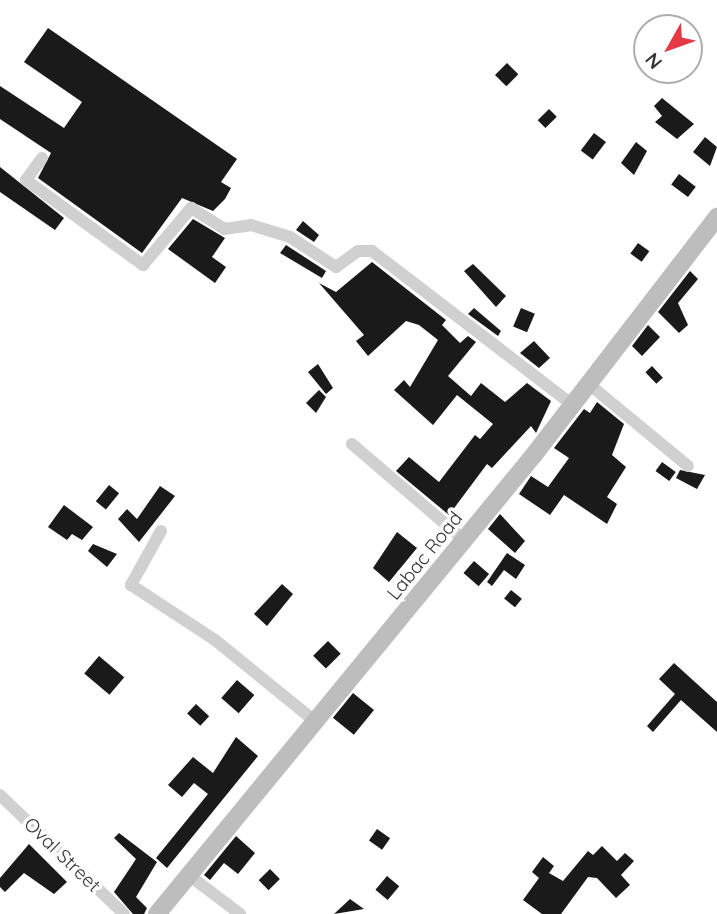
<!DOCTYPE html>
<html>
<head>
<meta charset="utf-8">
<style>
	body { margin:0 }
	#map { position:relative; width:717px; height:914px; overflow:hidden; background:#fff; font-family:Quicksand,sans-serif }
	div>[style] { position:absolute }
	.building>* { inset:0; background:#1a1a1a; transform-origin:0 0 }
	.street>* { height:12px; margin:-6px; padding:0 6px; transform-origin:6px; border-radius:6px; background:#d0d0d0 }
	.secondary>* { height:18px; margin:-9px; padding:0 9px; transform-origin:9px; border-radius:9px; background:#bdbdbd }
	span { translate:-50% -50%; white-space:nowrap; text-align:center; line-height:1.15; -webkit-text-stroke:7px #fff; paint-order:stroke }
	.street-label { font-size:19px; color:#333 }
	.north { position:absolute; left:633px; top:14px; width:70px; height:70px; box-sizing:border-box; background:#fff; border:2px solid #adadad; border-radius:50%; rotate:230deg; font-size:19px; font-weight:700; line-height:28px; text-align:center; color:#333 }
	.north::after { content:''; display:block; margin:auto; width:24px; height:32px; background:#e63946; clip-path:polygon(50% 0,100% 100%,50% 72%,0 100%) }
</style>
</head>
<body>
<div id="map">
	<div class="building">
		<i style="clip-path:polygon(48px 28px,237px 159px,221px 182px,231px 188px,225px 199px,213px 211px,182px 198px,142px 253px,38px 178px,51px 153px,0 119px,0 86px,64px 128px,82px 102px,24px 62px)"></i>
		<i style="left:507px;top:63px;width:16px;height:17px;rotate:45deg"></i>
		<i style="clip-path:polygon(662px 98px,694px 124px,677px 139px,655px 122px,662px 116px,654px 106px)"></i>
		<i style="left:549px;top:109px;width:11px;height:16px;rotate:45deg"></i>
		<i style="left:594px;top:133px;width:15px;height:22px;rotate:37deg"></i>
		<i style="clip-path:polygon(705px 137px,717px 147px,710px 166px,693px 152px)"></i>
		<i style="clip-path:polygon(636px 142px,647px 151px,634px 175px,621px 163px)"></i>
		<i style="clip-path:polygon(0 167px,64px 218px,55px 230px,0 192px)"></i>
		<i style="left:679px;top:174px;width:21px;height:13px;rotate:37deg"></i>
		<i style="clip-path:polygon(193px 219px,225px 238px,212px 257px,226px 267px,215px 283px,168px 249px)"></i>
		<i style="clip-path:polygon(303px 221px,319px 235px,314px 242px,296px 230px)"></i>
		<i style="left:638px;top:243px;width:14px;height:13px;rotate:36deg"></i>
		<i style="clip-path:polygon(286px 245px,326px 271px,322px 278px,280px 253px)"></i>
		<i style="clip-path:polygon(372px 262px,446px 320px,442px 325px,460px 343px,468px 336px,476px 342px,448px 376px,471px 396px,481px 383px,505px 402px,527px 383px,551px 401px,536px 433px,531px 426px,492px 468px,487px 464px,449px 515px,396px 471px,409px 457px,439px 482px,475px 435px,480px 439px,493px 424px,457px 395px,433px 425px,394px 390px,404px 380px,410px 387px,438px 340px,419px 325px,406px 321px,368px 356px,356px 341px,364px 335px,319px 283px,336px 292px)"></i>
		<i style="clip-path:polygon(473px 264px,506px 296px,496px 307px,464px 271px)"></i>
		<i style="clip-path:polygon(690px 271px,698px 279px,678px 303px,688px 325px,679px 333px,658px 312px)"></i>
		<i style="clip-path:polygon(474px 308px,501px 331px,498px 336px,468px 314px)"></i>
		<i style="left:521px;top:308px;width:15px;height:20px;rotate:23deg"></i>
		<i style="clip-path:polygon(648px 325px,660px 337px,642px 356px,632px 346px)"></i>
		<i style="clip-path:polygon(534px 341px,550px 358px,539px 368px,520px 353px)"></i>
		<i style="clip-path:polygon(318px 364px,333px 388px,326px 394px,308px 372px)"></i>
		<i style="left:652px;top:366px;width:16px;height:9px;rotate:47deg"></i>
		<i style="clip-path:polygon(319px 390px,326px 397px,316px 413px,306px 403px)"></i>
		<i style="clip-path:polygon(597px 402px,624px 424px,612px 455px,626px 467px,607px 497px,617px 504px,607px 524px,564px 495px,550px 515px,519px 494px,531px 476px,548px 487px,569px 458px,554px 448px,584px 409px,590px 413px)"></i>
		<i style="left:662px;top:462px;width:17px;height:11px;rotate:36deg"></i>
		<i style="clip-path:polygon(680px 470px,705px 475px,697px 489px,676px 478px)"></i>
		<i style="left:109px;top:485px;width:13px;height:21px;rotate:39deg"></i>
		<i style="clip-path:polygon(160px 486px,175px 496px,139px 542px,118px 519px,127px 509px,137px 519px)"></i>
		<i style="clip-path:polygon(64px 505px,93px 527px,82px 540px,72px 534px,67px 540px,48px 527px)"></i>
		<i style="clip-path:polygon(500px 514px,525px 541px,515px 553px,488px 529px)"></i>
		<i style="clip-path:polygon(397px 532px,417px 548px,389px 582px,373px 568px)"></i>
		<i style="clip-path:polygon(93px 544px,117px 554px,107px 567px,88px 551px)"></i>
		<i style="clip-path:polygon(507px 553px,525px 565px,516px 579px,504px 570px,492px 586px,487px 582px)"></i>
		<i style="left:474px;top:561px;width:20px;height:16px;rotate:41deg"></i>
		<i style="clip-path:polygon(282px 584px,293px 594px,267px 626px,254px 614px)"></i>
		<i style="left:511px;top:590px;width:14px;height:11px;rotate:39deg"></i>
		<i style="left:328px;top:641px;width:18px;height:21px;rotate:45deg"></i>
		<i style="left:99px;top:656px;width:33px;height:23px;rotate:40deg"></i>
		<i style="clip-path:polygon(674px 663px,717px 702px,717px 732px,681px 700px,653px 732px,647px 726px,675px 694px,659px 679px)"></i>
		<i style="left:237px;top:680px;width:23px;height:24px;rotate:41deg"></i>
		<i style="left:353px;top:693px;width:27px;height:32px;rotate:39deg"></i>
		<i style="left:196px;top:704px;width:18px;height:13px;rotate:43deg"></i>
		<i style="clip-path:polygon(236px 737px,258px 756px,167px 868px,156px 858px,208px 794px,194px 783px,182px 797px,168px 785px,193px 757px,213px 773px)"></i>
		<i style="left:377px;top:829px;width:16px;height:14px;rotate:35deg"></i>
		<i style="clip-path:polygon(119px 833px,157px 862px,136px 897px,147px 908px,144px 914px,133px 914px,114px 892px,136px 859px,114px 838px)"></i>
		<i style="clip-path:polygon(236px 836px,255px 853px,238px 874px,224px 863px,210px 880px,204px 875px)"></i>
		<i style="clip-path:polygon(29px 844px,67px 882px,54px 894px,24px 873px,5px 892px,0 887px,0 878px)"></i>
		<i style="clip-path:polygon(602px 846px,617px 861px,625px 853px,634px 861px,621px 875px,630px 885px,616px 898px,597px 878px,588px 877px,561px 914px,542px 914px,523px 900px,539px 878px,532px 872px,543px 857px,554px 866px,549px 873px,563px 881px,588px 851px,593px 855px)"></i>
		<i style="left:270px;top:869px;width:14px;height:16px;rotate:45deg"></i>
		<i style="left:387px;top:876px;width:16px;height:18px;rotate:40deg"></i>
		<i style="clip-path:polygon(350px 899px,364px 909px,334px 914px)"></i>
	</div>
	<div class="street">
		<i style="left:42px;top:158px;width:27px;rotate:126deg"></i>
		<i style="left:26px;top:180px;width:145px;rotate:36deg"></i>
		<i style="left:143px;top:265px;width:75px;rotate:-49.9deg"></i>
		<i style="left:191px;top:208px;width:39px;rotate:32deg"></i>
		<i style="left:224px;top:229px;width:27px;rotate:-8deg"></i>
		<i style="left:251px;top:225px;width:41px;rotate:17.1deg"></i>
		<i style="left:290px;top:237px;width:55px;rotate:33.1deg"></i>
		<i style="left:336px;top:267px;width:27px;rotate:-36deg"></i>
		<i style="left:358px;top:251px;width:14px"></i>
		<i style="left:372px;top:251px;width:253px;rotate:37.5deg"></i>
		<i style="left:590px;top:385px;width:127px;rotate:39.6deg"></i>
		<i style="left:352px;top:444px;width:149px;rotate:40.6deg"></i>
		<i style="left:161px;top:531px;width:62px;rotate:119.1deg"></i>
		<i style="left:131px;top:585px;width:100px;rotate:33.2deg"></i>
		<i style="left:215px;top:640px;width:132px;rotate:39.1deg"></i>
		<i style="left:0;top:795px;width:172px;rotate:43.8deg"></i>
		<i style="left:190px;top:876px;width:63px;rotate:37.2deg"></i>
	</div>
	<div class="secondary">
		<i style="left:157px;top:914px;width:593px;rotate:-50.62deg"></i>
		<i style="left:533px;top:456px;width:302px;rotate:-52.4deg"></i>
	</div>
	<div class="street-label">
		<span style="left:425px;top:556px;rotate:-51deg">Labac Road</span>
		<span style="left:62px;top:855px;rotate:44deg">Oval Street</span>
	</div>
	<div class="north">N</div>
</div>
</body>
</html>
